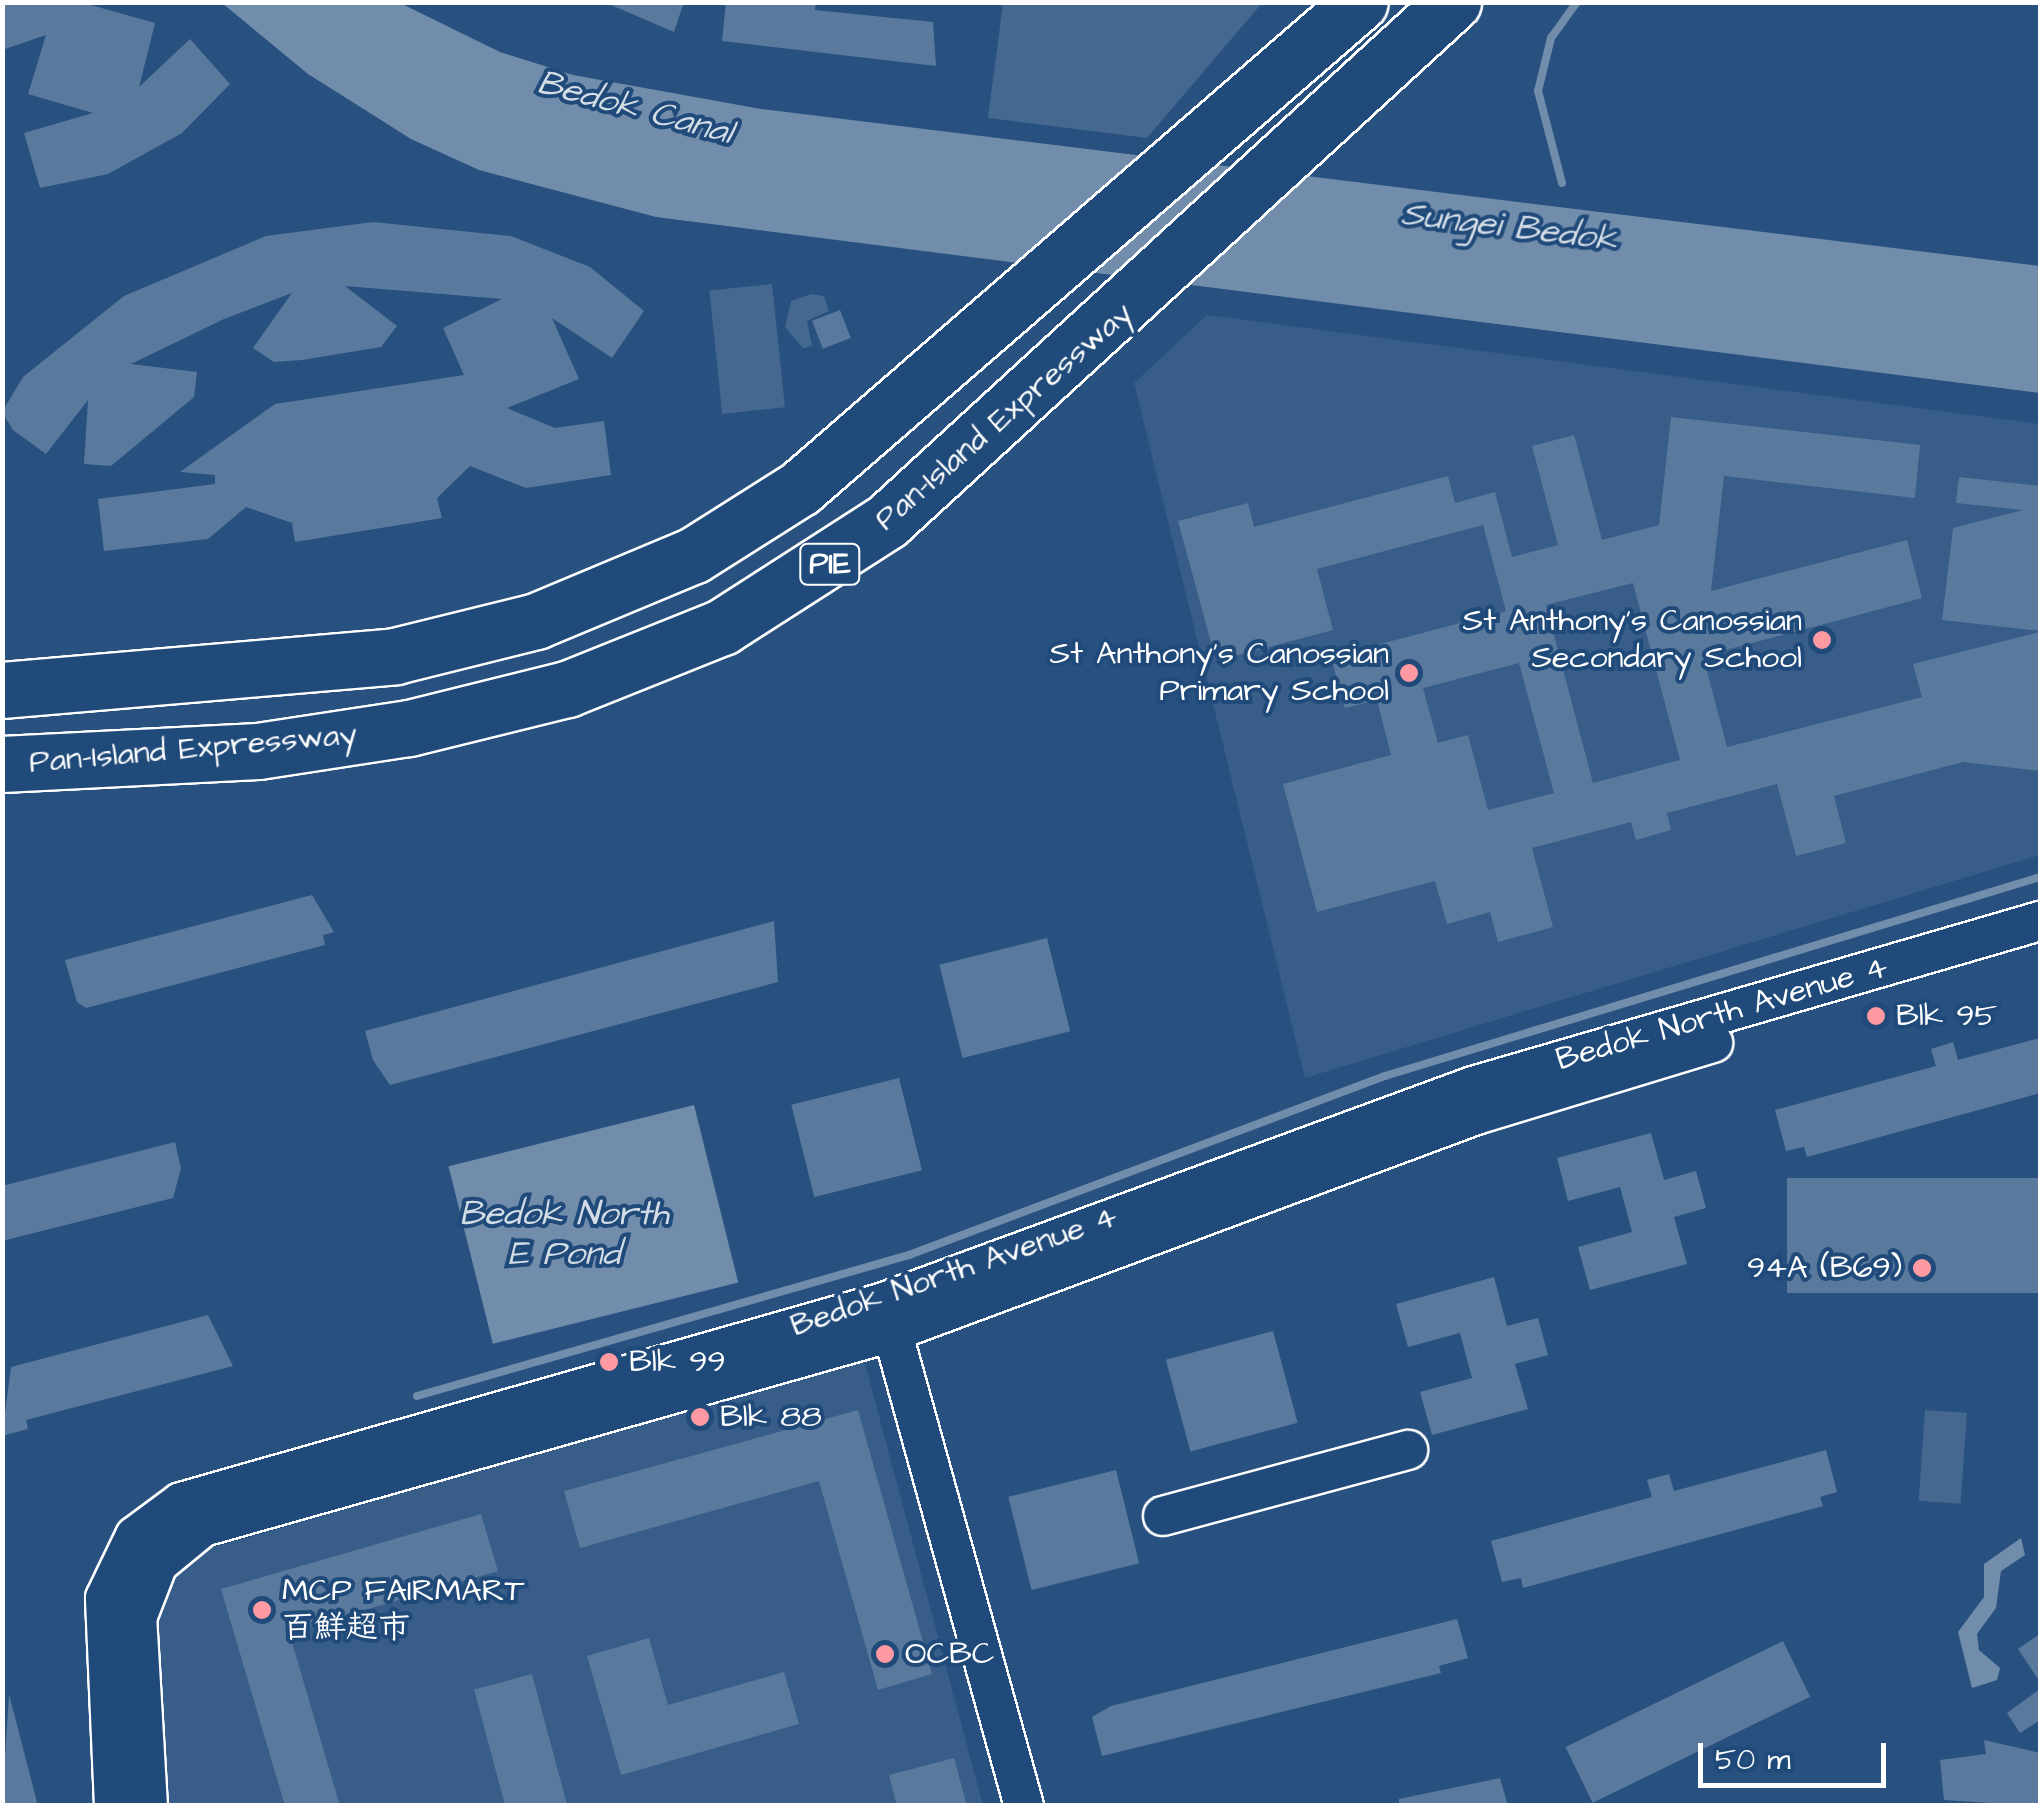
<!DOCTYPE html>
<html>
<head>
<meta charset="utf-8">
<style>
	body { margin:0 }
	#map { position:relative; width:2043px; height:1808px; overflow:hidden; background:#28517f; font-family:"Architects Daughter","LXGW WenKai TC",sans-serif }
	div>[style] { position:absolute }
	.built>* { inset:0; background:#375d88 }
	.green>* { inset:0; background:#446890; transform-origin:0 0 }
	.water>* { inset:0; background:#718dab; transform-origin:0 0 }
	.stream>* { height:8px; margin:-4px; padding:0 4px; transform-origin:4px; border-radius:4px; background:#718dab }
	.building>* { inset:0; background:#5a7a9d; transform-origin:0 0 }
	.roads { filter:drop-shadow(2px 0 #fff) drop-shadow(-2px 0 #fff) drop-shadow(0 2px #fff) drop-shadow(0 -2px #fff) }
	.minor>* { height:38px; margin:-19px; padding:0 19px; transform-origin:19px; border-radius:19px; background:#1f4a7a }
	.highway>* { height:55px; margin:-27.5px; padding:0 27.5px; transform-origin:27.5px; border-radius:27.5px; background:#1f4a7a }
	.dots>* { width:28px; height:28px; translate:-50% -50%; box-sizing:border-box; border:5px solid #1f4a7a; border-radius:50% }
	span { translate:-50% -50%; white-space:nowrap; text-align:center; line-height:1.15; -webkit-text-stroke:8px #1f4a7a; paint-order:stroke }
	.shield-label span { padding:2px 8px; background:#1f4a7a; border:2px solid; border-radius:8px; -webkit-text-stroke-width:0 }
	.shield-label { font-size:30px; color:#fff; font-weight:700 }
	.street-label { font-size:32px; color:#fff }
	.poi-label { font-size:32px; color:#fff }
	.right { translate:-100% -50%; text-align:right }
	.left { translate:0 -50%; text-align:left }
	.water-label { font-size:35px; color:#d4dde6; font-style:italic }
	.frame { position:absolute; inset:0; border:5px solid #fff; pointer-events:none }
	.scale { position:absolute; left:1698px; top:1743px; width:188px; height:45px; box-sizing:border-box; border:5px solid #fff; border-top:0; padding-left:12px; font-size:30px; line-height:35px; white-space:nowrap; color:#fff; -webkit-text-stroke:8px #1f4a7a; paint-order:stroke }
</style>
</head>
<body>
<div id="map">
	<div class="built">
		<i style="clip-path:polygon(1207px 315px,2040px 424px,2040px 855px,1305px 1078px,1134px 383px)"></i>
		<i style="clip-path:polygon(864px 1360px,983px 1805px,164px 1805px,150px 1633px,163px 1580px,208px 1549px)"></i>
	</div>
	<div class="green">
		<i style="clip-path:polygon(1003px 3px,1003px 2px,1262px 3px,1147px 138px,988px 118px)"></i>
		<i style="left:772px;top:284px;width:124px;height:63px;rotate:84deg"></i>
		<i style="clip-path:polygon(811px 294px,824px 296px,829px 311px,807px 321px,812px 346px,803px 348px,785px 327px,791px 301px)"></i>
		<i style="left:1925px;top:1410px;width:42px;height:91px;rotate:4deg"></i>
	</div>
	<div class="water">
		<i style="clip-path:polygon(222px 3px,400px 3px,500px 52px,573px 75px,761px 109px,2040px 266px,2040px 393px,656px 217px,479px 170px,411px 139px,308px 74px)"></i>
		<i style="left:694px;top:1105px;width:183px;height:253px;rotate:76deg"></i>
		<i style="clip-path:polygon(2021px 1538px,2025px 1555px,2001px 1571px,1996px 1608px,1977px 1634px,1979px 1650px,2000px 1668px,1997px 1680px,1972px 1688px,1958px 1632px,1984px 1597px,1984px 1564px)"></i>
	</div>
	<div class="stream">
		<i style="left:1562px;top:183px;width:95px;rotate:-104.6deg"></i>
		<i style="left:1538px;top:91px;width:55px;rotate:-76.2deg"></i>
		<i style="left:1551px;top:38px;width:44px;rotate:-54.2deg"></i>
		<i style="left:417px;top:1396px;width:512px;rotate:-15.99deg"></i>
		<i style="left:909px;top:1255px;width:509px;rotate:-20.61deg"></i>
		<i style="left:1385px;top:1076px;width:685px;rotate:-16.9deg"></i>
	</div>
	<div class="building">
		<i style="clip-path:polygon(2px 2px,80px 2px,155px 23px,139px 87px,190px 39px,230px 84px,182px 133px,108px 174px,40px 188px,24px 133px,93px 113px,28px 94px,46px 35px,2px 50px)"></i>
		<i style="clip-path:polygon(604px 2px,684px 2px,674px 32px)"></i>
		<i style="clip-path:polygon(726px 2px,816px 2px,815px 10px,933px 22px,936px 66px,722px 41px)"></i>
		<i style="clip-path:polygon(373px 222px,511px 236px,590px 267px,644px 311px,612px 358px,552px 318px,579px 379px,507px 408px,555px 428px,604px 421px,611px 475px,526px 488px,470px 466px,437px 498px,442px 518px,295px 542px,292px 523px,246px 507px,208px 539px,104px 551px,98px 499px,215px 484px,215px 475px,180px 472px,275px 404px,464px 375px,443px 328px,502px 299px,345px 286px,397px 326px,381px 347px,302px 360px,274px 362px,253px 348px,292px 293px,224px 319px,131px 364px,197px 372px,194px 397px,111px 466px,84px 464px,88px 400px,46px 454px,13px 430px,2px 412px,23px 377px,124px 296px,266px 236px)"></i>
		<i style="left:840px;top:310px;width:30px;height:30px;rotate:69deg"></i>
		<i style="clip-path:polygon(evenodd,1671px 417px,1920px 445px,1915px 498px,1724px 476px,1711px 591px,1907px 540px,1922px 598px,1703px 656px,1727px 747px,1922px 697px,1913px 664px,2040px 632px,2040px 771px,1963px 762px,1834px 796px,1846px 843px,1796px 856px,1777px 784px,1667px 813px,1671px 830px,1636px 840px,1631px 822px,1532px 848px,1553px 927px,1498px 942px,1490px 912px,1447px 924px,1435px 881px,1317px 912px,1283px 784px,1391px 755px,1377px 700px,1345px 708px,1331px 657px,1506px 611px,1483px 525px,1317px 569px,1333px 630px,1216px 661px,1178px 521px,1248px 503px,1254px 527px,1448px 476px,1455px 503px,1495px 492px,1512px 557px,1558px 545px,1532px 446px,1574px 435px,1602px 540px,1659px 525px,1671px 417px,1633px 583px,1680px 760px,1593px 783px,1546px 605px,1633px 583px,1671px 417px,1519px 663px,1554px 793px,1488px 810px,1468px 735px,1438px 743px,1423px 688px,1519px 663px)"></i>
		<i style="clip-path:polygon(1959px 477px,2040px 486px,2040px 631px,1942px 620px,1953px 528px,2023px 510px,1956px 503px)"></i>
		<i style="clip-path:polygon(312px 895px,334px 932px,323px 935px,325px 945px,86px 1008px,77px 1002px,65px 960px)"></i>
		<i style="clip-path:polygon(774px 921px,778px 982px,390px 1085px,373px 1060px,365px 1031px)"></i>
		<i style="left:1047px;top:938px;width:96px;height:111px;rotate:76deg"></i>
		<i style="clip-path:polygon(2040px 1038px,2040px 1093px,1807px 1157px,1804px 1147px,1786px 1151px,1775px 1110px,1936px 1066px,1931px 1049px,1953px 1042px,1958px 1060px)"></i>
		<i style="left:899px;top:1078px;width:95px;height:111px;rotate:76deg"></i>
		<i style="clip-path:polygon(1651px 1133px,1664px 1180px,1696px 1171px,1706px 1208px,1674px 1217px,1687px 1264px,1590px 1290px,1578px 1247px,1632px 1232px,1620px 1187px,1568px 1201px,1557px 1158px)"></i>
		<i style="clip-path:polygon(175px 1142px,181px 1168px,173px 1198px,2px 1241px,2px 1186px)"></i>
		<i style="left:2040px;top:1178px;width:115px;height:253px;rotate:90deg"></i>
		<i style="clip-path:polygon(1494px 1277px,1507px 1326px,1538px 1318px,1548px 1355px,1515px 1364px,1528px 1409px,1432px 1435px,1420px 1392px,1472px 1378px,1460px 1333px,1408px 1347px,1396px 1304px)"></i>
		<i style="clip-path:polygon(208px 1315px,233px 1366px,26px 1420px,28px 1429px,2px 1436px,11px 1367px)"></i>
		<i style="left:1273px;top:1331px;width:95px;height:111px;rotate:75deg"></i>
		<i style="clip-path:polygon(858px 1410px,932px 1674px,878px 1690px,819px 1481px,580px 1548px,564px 1491px)"></i>
		<i style="clip-path:polygon(1826px 1450px,1837px 1492px,1820px 1497px,1823px 1506px,1523px 1588px,1521px 1578px,1502px 1582px,1491px 1541px,1652px 1497px,1647px 1480px,1669px 1474px,1674px 1491px)"></i>
		<i style="left:1116px;top:1470px;width:96px;height:111px;rotate:76deg"></i>
		<i style="clip-path:polygon(481px 1514px,498px 1571px,289px 1632px,340px 1806px,285px 1806px,221px 1589px)"></i>
		<i style="clip-path:polygon(1457px 1619px,1468px 1658px,1439px 1666px,1441px 1673px,1102px 1756px,1092px 1717px,1111px 1706px)"></i>
		<i style="clip-path:polygon(2040px 1634px,2040px 1682px,2018px 1649px)"></i>
		<i style="clip-path:polygon(649px 1638px,668px 1705px,784px 1672px,799px 1724px,621px 1775px,587px 1656px)"></i>
		<i style="left:1783px;top:1641px;width:62px;height:242px;rotate:64deg"></i>
		<i style="left:532px;top:1674px;width:137px;height:60px;rotate:75deg"></i>
		<i style="clip-path:polygon(2040px 1689px,2040px 1720px,2020px 1733px,2007px 1713px)"></i>
		<i style="clip-path:polygon(9px 1694px,38px 1806px,2px 1806px)"></i>
		<i style="clip-path:polygon(1984px 1740px,2040px 1753px,2040px 1806px,1944px 1800px,1940px 1760px,1986px 1754px)"></i>
		<i style="clip-path:polygon(954px 1758px,967px 1806px,897px 1806px,889px 1775px)"></i>
		<i style="clip-path:polygon(1500px 1778px,1508px 1806px,1399px 1806px,1399px 1799px)"></i>
	</div>
	<div class="roads">
		<div class="minor">
			<i style="left:886px;top:1309px;width:516px;rotate:74.48deg"></i>
			<i style="left:1163px;top:1516px;width:254px;rotate:-15.1deg"></i>
			<i style="left:114px;top:1806px;width:208px;rotate:-92.5deg"></i>
			<i style="left:105px;top:1598px;width:69px;rotate:-64.2deg"></i>
			<i style="left:135px;top:1536px;width:57px;rotate:-36.5deg"></i>
			<i style="left:181px;top:1502px;width:731px;rotate:-15.88deg"></i>
			<i style="left:884px;top:1302px;width:627px;rotate:-20.14deg"></i>
			<i style="left:1473px;top:1086px;width:591px;rotate:-16.23deg"></i>
			<i style="left:148px;top:1806px;width:188px;rotate:-93.3deg"></i>
			<i style="left:137px;top:1618px;width:58px;rotate:-68.7deg"></i>
			<i style="left:158px;top:1564px;width:58px;rotate:-39.4deg"></i>
			<i style="left:203px;top:1527px;width:716px;rotate:-15.8deg"></i>
			<i style="left:892px;top:1332px;width:623px;rotate:-20.38deg"></i>
			<i style="left:1476px;top:1115px;width:248px;rotate:-16.9deg"></i>
		</div>
		<div class="highway">
			<i style="left:2px;top:690px;width:394px;rotate:-4.9deg"></i>
			<i style="left:395px;top:656px;width:145px;rotate:-13.9deg"></i>
			<i style="left:536px;top:621px;width:171px;rotate:-22.7deg"></i>
			<i style="left:694px;top:555px;width:125px;rotate:-32.3deg"></i>
			<i style="left:800px;top:488px;width:741px;rotate:-40.95deg"></i>
			<i style="left:2px;top:764px;width:256px;rotate:-2.9deg"></i>
			<i style="left:258px;top:751px;width:153px;rotate:-8.7deg"></i>
			<i style="left:409px;top:728px;width:163px;rotate:-13.9deg"></i>
			<i style="left:567px;top:689px;width:167px;rotate:-21.8deg"></i>
			<i style="left:722px;top:627px;width:196px;rotate:-32.7deg"></i>
			<i style="left:887px;top:521px;width:768px;rotate:-42.52deg"></i>
		</div>
	</div>
	<div class="dots">
		<i style="left:1822px;top:640px;background:#ff9aa2"></i>
		<i style="left:1409px;top:673px;background:#ff9aa2"></i>
		<i style="left:1876px;top:1016px;background:#ff9aa2"></i>
		<i style="left:1922px;top:1268px;background:#ff9aa2"></i>
		<i style="left:609px;top:1362px;background:#ff9aa2"></i>
		<i style="left:700px;top:1417px;background:#ff9aa2"></i>
		<i style="left:262px;top:1610px;background:#ff9aa2"></i>
		<i style="left:885px;top:1654px;background:#ff9aa2"></i>
	</div>
	<div class="shield-label">
		<span style="left:830px;top:564px">PIE</span>
	</div>
	<div class="street-label">
		<span style="left:1004px;top:417px;rotate:-41deg">Pan-Island Expressway</span>
		<span style="left:193px;top:749px;rotate:-5deg">Pan-Island Expressway</span>
		<span style="left:1722px;top:1014px;rotate:-16deg">Bedok North Avenue 4</span>
		<span style="left:954px;top:1272px;rotate:-19deg">Bedok North Avenue 4</span>
	</div>
	<div class="poi-label">
		<span class="right" style="left:1802px;top:640px">St Anthony's Canossian<br>Secondary School</span>
		<span class="right" style="left:1389px;top:673px">St Anthony's Canossian<br>Primary School</span>
		<span class="left" style="left:1896px;top:1016px">Blk 95</span>
		<span class="right" style="left:1902px;top:1268px">94A (B69)</span>
		<span class="left" style="left:629px;top:1362px">Blk 99</span>
		<span class="left" style="left:720px;top:1417px">Blk 88</span>
		<span class="left" style="left:282px;top:1610px">MCP FAIRMART<br>百鮮超市</span>
		<span class="left" style="left:905px;top:1654px">OCBC</span>
	</div>
	<div class="water-label">
		<span style="left:635px;top:108px;rotate:15deg">Bedok Canal</span>
		<span style="left:1509px;top:227px;rotate:7deg">Sungei Bedok</span>
		<span style="left:564px;top:1234px">Bedok North<br>E Pond</span>
	</div>
	<div class="frame"></div>
	<div class="scale">50 m</div>
</div>
</body>
</html>
